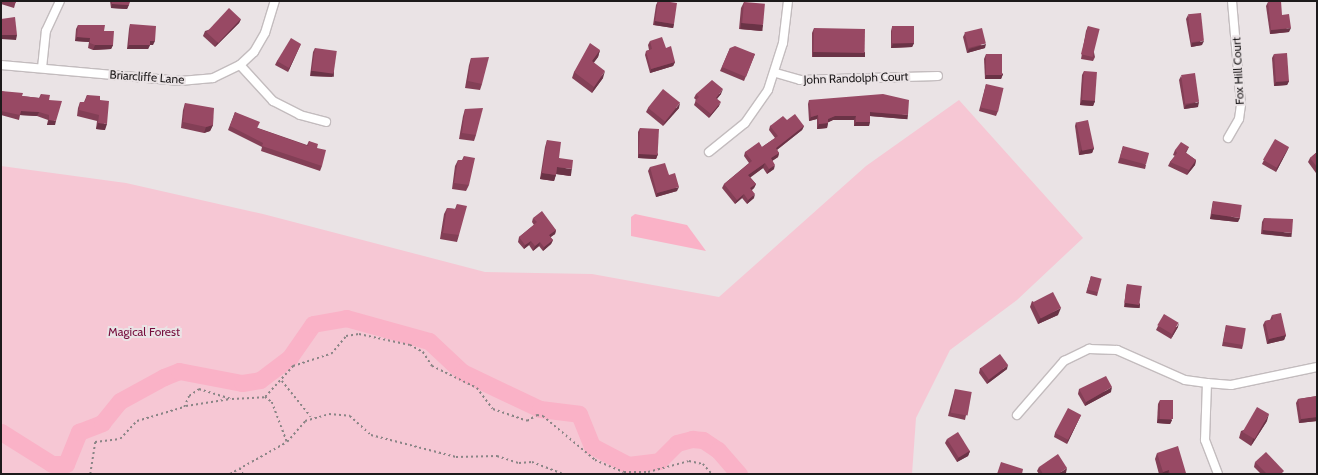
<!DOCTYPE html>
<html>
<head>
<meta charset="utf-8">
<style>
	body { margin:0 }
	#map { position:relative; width:1318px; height:475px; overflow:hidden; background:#eae3e5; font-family:Cabin,sans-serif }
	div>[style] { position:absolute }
	.green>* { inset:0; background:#f6c7d4 }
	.water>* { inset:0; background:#fab2c7 }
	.river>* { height:17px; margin:-8.5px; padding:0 8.5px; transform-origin:8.5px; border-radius:8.5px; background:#fab2c7 }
	.path>* { height:1.5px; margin-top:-0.75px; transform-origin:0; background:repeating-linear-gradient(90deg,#8a8586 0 2px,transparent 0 5px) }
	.roads { filter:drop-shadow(1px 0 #c3bcbe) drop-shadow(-1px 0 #c3bcbe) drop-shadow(0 1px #c3bcbe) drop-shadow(0 -1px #c3bcbe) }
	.minor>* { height:8px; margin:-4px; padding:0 4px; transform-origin:4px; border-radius:4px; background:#fff }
	.wall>* { inset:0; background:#833f56 }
	.shaded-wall>* { inset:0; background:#6a3346; transform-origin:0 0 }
	.building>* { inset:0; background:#984964; transform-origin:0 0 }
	span { translate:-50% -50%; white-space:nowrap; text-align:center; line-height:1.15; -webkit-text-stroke:4px #eae3e5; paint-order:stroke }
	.street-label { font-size:12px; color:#1d1a1b }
	.park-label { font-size:12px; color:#750e3d }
	.frame { position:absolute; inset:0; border:2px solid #1d1a1b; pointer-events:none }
</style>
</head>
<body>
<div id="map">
	<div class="green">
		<i style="clip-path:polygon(959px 100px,1083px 238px,1017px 300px,950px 350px,916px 418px,912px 474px,1px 474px,1px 166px,126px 183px,263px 214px,485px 272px,592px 274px,719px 297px,866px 166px)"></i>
	</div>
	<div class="water">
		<i style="clip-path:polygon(635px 214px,687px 225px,706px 251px,631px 236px,631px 217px)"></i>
	</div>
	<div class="river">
		<i style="left:1px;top:432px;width:60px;rotate:32.1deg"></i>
		<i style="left:52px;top:464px;width:14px"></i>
		<i style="left:66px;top:464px;width:35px;rotate:-68deg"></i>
		<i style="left:79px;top:432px;width:25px;rotate:-21deg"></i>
		<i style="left:102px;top:423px;width:28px;rotate:-51deg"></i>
		<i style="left:120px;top:401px;width:50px;rotate:-28.6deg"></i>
		<i style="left:164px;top:377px;width:16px;rotate:-22deg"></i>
		<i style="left:179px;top:371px;width:64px;rotate:10.8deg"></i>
		<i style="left:242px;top:383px;width:18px;rotate:-9deg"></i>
		<i style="left:260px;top:380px;width:38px;rotate:-37deg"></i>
		<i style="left:290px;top:357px;width:40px;rotate:-55.1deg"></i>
		<i style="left:313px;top:324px;width:34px;rotate:-10deg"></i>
		<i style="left:346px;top:318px;width:86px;rotate:15.5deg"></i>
		<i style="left:429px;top:341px;width:45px;rotate:43.2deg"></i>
		<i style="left:462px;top:372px;width:86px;rotate:25.4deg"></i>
		<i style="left:540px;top:409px;width:39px;rotate:7deg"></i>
		<i style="left:579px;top:414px;width:35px;rotate:68deg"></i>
		<i style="left:592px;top:446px;width:41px;rotate:27.8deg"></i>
		<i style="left:628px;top:465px;width:31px;rotate:-7deg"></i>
		<i style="left:659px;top:461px;width:25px;rotate:-45deg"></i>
		<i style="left:677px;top:443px;width:16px;rotate:-15deg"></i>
		<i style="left:692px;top:439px;width:11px;rotate:5deg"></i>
		<i style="left:703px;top:440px;width:18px;rotate:34deg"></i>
		<i style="left:718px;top:450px;width:32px;rotate:49deg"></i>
	</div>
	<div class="path">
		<i style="left:282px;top:381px;width:46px;rotate:51.1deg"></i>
		<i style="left:265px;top:397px;width:9px;rotate:36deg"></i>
		<i style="left:272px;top:402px;width:43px;rotate:69.4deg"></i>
		<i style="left:186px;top:406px;width:45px;rotate:-9deg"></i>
		<i style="left:240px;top:468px;width:7px;rotate:63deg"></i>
		<i style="left:90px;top:474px;width:32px;rotate:-81deg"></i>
		<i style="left:95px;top:442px;width:25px;rotate:-7deg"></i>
		<i style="left:120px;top:439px;width:25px;rotate:-47deg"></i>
		<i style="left:137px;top:421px;width:49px;rotate:-16.6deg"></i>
		<i style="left:184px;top:407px;width:12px;rotate:-66deg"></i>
		<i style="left:189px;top:396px;width:12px;rotate:-35deg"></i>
		<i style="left:199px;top:389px;width:34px;rotate:17deg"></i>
		<i style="left:232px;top:399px;width:33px;rotate:-3deg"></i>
		<i style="left:265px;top:397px;width:42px;rotate:-47.9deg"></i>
		<i style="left:293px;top:366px;width:40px;rotate:-18deg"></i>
		<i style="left:331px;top:354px;width:23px;rotate:-50deg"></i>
		<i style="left:346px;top:336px;width:13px;rotate:-9deg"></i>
		<i style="left:359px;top:334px;width:52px;rotate:12.2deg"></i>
		<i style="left:410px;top:345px;width:15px;rotate:28deg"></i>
		<i style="left:423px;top:352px;width:17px;rotate:57deg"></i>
		<i style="left:432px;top:366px;width:50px;rotate:26.1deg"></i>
		<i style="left:477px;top:388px;width:26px;rotate:53deg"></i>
		<i style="left:493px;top:409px;width:36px;rotate:19deg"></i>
		<i style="left:527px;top:421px;width:12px;rotate:-31deg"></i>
		<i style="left:537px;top:415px;width:6px;rotate:9deg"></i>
		<i style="left:543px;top:416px;width:68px;rotate:40.2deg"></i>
		<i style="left:595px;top:460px;width:15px;rotate:23deg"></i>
		<i style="left:609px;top:466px;width:16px;rotate:22deg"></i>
		<i style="left:624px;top:472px;width:24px"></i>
		<i style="left:648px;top:472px;width:42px;rotate:-15deg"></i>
		<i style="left:689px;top:461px;width:14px;rotate:12deg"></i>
		<i style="left:703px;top:464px;width:13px;rotate:48deg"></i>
		<i style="left:230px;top:474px;width:65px;rotate:-29.3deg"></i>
		<i style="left:287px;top:442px;width:28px;rotate:-49deg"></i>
		<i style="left:305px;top:421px;width:25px;rotate:-16deg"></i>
		<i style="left:329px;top:414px;width:21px;rotate:5deg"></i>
		<i style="left:350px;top:416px;width:28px;rotate:42deg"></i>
		<i style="left:371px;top:435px;width:88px;rotate:14.5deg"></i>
		<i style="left:456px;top:457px;width:41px;rotate:-1.4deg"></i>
		<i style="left:497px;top:456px;width:23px;rotate:18deg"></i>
		<i style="left:519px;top:463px;width:13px;rotate:-4deg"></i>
		<i style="left:532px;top:462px;width:34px;rotate:21deg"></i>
	</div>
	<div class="roads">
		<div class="minor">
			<i style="left:1px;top:65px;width:180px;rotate:5.1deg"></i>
			<i style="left:180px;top:81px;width:33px;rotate:-5deg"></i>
			<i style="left:213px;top:78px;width:30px;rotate:-26deg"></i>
			<i style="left:240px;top:65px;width:19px;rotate:-43deg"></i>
			<i style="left:254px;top:52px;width:22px;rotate:-60deg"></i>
			<i style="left:265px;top:33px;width:34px;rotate:-73deg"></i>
			<i style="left:240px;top:65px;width:49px;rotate:47.5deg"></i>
			<i style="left:273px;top:101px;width:30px;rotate:27deg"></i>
			<i style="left:300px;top:115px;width:27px;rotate:15deg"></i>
			<i style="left:42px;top:68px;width:37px;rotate:-84deg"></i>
			<i style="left:46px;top:31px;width:33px;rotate:-65deg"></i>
			<i style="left:776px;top:73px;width:25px;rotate:16deg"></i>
			<i style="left:800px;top:80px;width:138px;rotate:-1.7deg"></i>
			<i style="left:1228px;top:138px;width:22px;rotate:-60deg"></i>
			<i style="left:1239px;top:119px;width:15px;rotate:-82deg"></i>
			<i style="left:1241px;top:104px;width:103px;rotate:-95deg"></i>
			<i style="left:709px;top:152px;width:46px;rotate:-38.9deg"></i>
			<i style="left:745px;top:123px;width:40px;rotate:-55.1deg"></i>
			<i style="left:768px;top:90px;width:49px;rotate:-72.3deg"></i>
			<i style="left:783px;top:43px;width:42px;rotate:-83.2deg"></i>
			<i style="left:1207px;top:383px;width:57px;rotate:92deg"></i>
			<i style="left:1205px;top:440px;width:36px;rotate:69deg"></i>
			<i style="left:1017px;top:415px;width:72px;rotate:-49deg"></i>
			<i style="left:1064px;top:361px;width:28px;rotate:-26deg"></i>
			<i style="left:1089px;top:349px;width:28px;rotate:2deg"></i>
			<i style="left:1117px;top:350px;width:74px;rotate:23.8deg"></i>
			<i style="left:1185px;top:380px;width:22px;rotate:8deg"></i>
			<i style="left:1207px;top:383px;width:24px;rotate:5deg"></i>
			<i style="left:1231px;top:385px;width:88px;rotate:-11.8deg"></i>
		</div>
	</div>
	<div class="wall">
		<i style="clip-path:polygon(1px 1px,16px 1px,14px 8px,1px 4px)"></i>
		<i style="clip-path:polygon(110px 1px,130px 1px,127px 9px,111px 8px)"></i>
		<i style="clip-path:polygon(658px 1px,674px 24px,673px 28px,653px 25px,656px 5px)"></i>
		<i style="clip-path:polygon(744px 2px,763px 25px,761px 31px,739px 29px,741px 8px)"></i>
		<i style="clip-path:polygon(1268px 2px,1289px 32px,1270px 34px,1266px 6px)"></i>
		<i style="clip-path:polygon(1188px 15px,1202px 45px,1191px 47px,1186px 19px)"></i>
		<i style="clip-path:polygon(241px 19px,239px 23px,215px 47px,203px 36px,205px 31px)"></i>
		<i style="clip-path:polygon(130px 24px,153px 45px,150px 45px,148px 49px,127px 49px,129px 29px)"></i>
		<i style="clip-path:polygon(78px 25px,104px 31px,113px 45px,111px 49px,93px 50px,88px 48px,89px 42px,75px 41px,76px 29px)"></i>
		<i style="clip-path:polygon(1088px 26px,1095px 57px,1093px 61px,1081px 59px,1086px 31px)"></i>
		<i style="clip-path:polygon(892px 27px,914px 43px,912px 47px,891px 48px,891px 31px)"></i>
		<i style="clip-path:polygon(814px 28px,863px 57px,812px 57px,812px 33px)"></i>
		<i style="clip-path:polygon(965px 33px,985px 48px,967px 53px,963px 37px)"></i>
		<i style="clip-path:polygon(650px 41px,675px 62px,673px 66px,650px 73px,645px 55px,646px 51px,649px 50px,648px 45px)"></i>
		<i style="clip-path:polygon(301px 44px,288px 72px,275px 65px,277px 61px)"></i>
		<i style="clip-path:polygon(315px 48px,334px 72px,332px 77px,310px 76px,313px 52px)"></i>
		<i style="clip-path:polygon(730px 48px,755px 54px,744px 81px,720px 71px)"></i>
		<i style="clip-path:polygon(600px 50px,598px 57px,593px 63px,603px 78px,592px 93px,572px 78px,574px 72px)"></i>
		<i style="clip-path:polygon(986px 54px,1003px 74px,1001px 79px,985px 79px,984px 59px)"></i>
		<i style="clip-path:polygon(1274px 54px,1289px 81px,1287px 85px,1274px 86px,1272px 58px)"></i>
		<i style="clip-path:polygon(471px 58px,482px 84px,480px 90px,465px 88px,469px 65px)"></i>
		<i style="clip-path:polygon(1084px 71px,1095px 101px,1093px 106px,1080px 105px,1082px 75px)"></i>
		<i style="clip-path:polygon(1181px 76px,1198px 107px,1184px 109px,1179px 80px)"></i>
		<i style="clip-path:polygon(986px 84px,998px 111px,996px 116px,979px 111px)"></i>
		<i style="clip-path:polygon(1px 91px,22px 96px,39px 98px,41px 94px,49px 100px,55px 125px,47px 125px,48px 120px,37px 116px,20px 115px,19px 120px,1px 115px)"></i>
		<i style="clip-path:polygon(696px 94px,721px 94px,717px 99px,719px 106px,709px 118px,694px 105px,696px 100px,694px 98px)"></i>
		<i style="clip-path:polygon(87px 95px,100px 100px,105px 130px,96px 129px,97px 121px,77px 116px,78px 108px,80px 102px,84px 102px)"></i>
		<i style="clip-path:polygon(809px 100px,908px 115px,906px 119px,870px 116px,869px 126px,854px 126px,854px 120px,833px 120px,828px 122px,827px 128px,817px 129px,817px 119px,809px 121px,808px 104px)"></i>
		<i style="clip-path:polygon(185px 103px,213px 125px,210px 131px,204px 133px,181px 128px,183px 110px)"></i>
		<i style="clip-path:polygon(648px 108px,679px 108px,663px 126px,646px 112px)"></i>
		<i style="clip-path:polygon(465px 109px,476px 135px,474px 141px,459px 139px,463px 116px)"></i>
		<i style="clip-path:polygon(235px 112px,258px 128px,307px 145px,309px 141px,317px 148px,322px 166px,320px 171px,261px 151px,262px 147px,228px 130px)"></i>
		<i style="clip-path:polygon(787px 120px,804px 126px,802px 130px,777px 150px,779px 153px,778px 157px,772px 161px,774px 169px,767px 174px,763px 168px,750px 177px,756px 184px,754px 188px,752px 190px,754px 198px,747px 204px,742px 198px,735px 204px,722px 188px,724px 184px,749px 163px,744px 156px,745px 152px,762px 147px,775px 138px,769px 130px,770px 126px)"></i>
		<i style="clip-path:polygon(1076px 122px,1094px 148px,1092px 153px,1079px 155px,1075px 126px)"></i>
		<i style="clip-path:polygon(640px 128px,658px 154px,656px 159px,638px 158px,638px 132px)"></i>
		<i style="clip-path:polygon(547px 140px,559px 158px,570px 176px,556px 174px,554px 181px,540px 179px,545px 147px)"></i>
		<i style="clip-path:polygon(1123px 146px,1146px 165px,1145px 169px,1118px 163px)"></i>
		<i style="clip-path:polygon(1189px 147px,1186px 153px,1196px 160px,1195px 165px,1187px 175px,1168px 166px,1170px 162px,1175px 156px,1173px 155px,1175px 150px)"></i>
		<i style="clip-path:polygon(1289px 147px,1287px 151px,1276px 172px,1262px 164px,1264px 160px)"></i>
		<i style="clip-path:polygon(1317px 152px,1317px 172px,1316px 173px,1308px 162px,1310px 158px)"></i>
		<i style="clip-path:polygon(464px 156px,469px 185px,466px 191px,452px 189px,455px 166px,458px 160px,462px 160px)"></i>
		<i style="clip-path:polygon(650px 167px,669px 175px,677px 191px,656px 197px,648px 171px)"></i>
		<i style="clip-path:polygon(1213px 201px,1238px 222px,1210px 219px,1212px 206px)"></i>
		<i style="clip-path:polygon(457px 204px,459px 235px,457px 242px,440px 239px,444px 214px,447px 208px,455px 209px)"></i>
		<i style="clip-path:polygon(533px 218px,556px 230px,555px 234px,550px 237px,553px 240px,551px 244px,543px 251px,539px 246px,533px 251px,529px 245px,524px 249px,518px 242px,519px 237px,534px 225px,532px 222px)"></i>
		<i style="clip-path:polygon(1264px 218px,1290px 237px,1261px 234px,1262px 222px)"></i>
		<i style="clip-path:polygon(1091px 276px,1098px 292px,1097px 296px,1086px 293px)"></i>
		<i style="clip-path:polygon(1127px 284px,1140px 304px,1139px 308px,1124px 307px,1126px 289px)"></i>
		<i style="clip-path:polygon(1032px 301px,1058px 315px,1038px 324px,1030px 307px)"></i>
		<i style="clip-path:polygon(1272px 315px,1286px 335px,1284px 340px,1267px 344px,1263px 325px,1265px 321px,1270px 320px)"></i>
		<i style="clip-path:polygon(1226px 325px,1243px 345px,1242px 349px,1222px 346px,1225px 330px)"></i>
		<i style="clip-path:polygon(1158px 326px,1178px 327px,1171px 339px,1156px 330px)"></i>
		<i style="clip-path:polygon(980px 368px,1007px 369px,987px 384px,979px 373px)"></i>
		<i style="clip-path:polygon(955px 389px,966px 415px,965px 420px,948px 416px)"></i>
		<i style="clip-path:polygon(1079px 389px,1111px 392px,1085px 406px,1078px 394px)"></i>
		<i style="clip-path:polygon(1317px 396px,1317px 421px,1299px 423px,1296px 403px,1298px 399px)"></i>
		<i style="clip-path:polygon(1160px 400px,1172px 420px,1170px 424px,1157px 423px,1158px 404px)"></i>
		<i style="clip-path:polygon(1081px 415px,1067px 444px,1054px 437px,1055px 433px)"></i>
		<i style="clip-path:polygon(1267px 421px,1251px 446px,1239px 438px,1241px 431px)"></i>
		<i style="clip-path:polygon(947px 439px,970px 451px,968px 456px,957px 462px,945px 443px)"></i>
		<i style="clip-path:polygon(1157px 453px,1185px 474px,1159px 474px,1155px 459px)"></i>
		<i style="clip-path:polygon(1255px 462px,1283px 474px,1261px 474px,1254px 467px)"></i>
		<i style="clip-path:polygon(1039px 467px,1066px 473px,1063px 474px,1039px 474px,1037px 471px)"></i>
	</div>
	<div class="shaded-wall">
		<i style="clip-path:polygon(112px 4px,129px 5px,127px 9px,111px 8px)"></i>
		<i style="clip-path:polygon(241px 19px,239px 23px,215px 47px,217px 43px)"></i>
		<i style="left:655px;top:21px;width:19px;height:4px;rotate:9deg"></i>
		<i style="left:741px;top:23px;width:22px;height:6px;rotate:5deg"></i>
		<i style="clip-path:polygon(1291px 28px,1289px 32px,1270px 34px,1271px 30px)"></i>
		<i style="clip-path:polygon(1px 35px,17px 35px,16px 40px,1px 39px)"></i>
		<i style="clip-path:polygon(77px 37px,90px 38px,89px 42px,75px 41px)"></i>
		<i style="clip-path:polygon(150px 41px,155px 41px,153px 45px,150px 45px,148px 49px,127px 49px,129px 45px)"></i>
		<i style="clip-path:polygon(1204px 41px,1202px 45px,1191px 47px,1192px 43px)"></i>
		<i style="clip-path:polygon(914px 43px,912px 47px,891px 48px,893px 44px)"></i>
		<i style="clip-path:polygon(301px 44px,299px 48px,288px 72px,289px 68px)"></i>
		<i style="clip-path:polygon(986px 44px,985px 48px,967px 53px,969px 49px)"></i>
		<i style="clip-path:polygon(95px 45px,113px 45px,111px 49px,93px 50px)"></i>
		<i style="clip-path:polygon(600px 50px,598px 57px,590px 68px,592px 61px)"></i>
		<i style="left:813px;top:52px;width:52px;height:5px"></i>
		<i style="clip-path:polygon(675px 62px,673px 66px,650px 73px,651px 69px)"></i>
		<i style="left:311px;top:71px;width:23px;height:5px;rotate:2deg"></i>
		<i style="clip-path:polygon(605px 71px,603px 78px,592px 93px,594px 87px)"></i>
		<i style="clip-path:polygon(1003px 74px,1001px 79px,985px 79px,986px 75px)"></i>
		<i style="clip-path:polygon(1289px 81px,1287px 85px,1274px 86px,1276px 82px)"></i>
		<i style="clip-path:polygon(723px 89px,721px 94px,714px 102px,716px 98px)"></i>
		<i style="clip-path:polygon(1082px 100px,1095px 101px,1093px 106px,1080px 105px)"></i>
		<i style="clip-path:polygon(721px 102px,719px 106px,709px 118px,711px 114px)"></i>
		<i style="clip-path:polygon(1199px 102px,1198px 107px,1184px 109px,1186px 105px)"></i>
		<i style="clip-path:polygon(680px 103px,679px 108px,663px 126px,665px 122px)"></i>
		<i style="clip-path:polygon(21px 111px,39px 112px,37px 116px,19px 115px)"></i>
		<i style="left:870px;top:112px;width:38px;height:4px;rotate:5deg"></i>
		<i style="clip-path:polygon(818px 115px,817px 119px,809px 121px,811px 117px)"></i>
		<i style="clip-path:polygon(835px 116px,856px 116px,854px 120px,833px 120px,827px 123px,828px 119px)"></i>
		<i style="clip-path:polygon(49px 120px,56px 121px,55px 125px,47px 125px)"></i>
		<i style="clip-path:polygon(856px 122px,870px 122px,869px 126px,854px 126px)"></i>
		<i style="clip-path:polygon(98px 123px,107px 124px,105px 130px,96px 129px)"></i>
		<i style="clip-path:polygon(828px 123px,827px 128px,817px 129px,819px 124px)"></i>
		<i style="clip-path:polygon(213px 125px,210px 131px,204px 133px,206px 127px)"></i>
		<i style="clip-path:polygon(804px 126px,802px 130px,774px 152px,776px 148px)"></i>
		<i style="clip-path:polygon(1289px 147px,1287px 151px,1276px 172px,1277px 167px)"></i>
		<i style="clip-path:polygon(1094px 148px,1092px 153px,1079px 155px,1081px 150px)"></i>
		<i style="clip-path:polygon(779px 153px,778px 157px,769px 163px,771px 158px)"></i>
		<i style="clip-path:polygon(639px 154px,658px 154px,656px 159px,638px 158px)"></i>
		<i style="clip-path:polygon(1196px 160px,1195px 165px,1187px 175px,1189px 170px)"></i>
		<i style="clip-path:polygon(765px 163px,763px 168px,747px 180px,748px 175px)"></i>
		<i style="clip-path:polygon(775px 165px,774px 169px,767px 174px,769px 169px)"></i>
		<i style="left:557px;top:167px;width:15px;height:7px;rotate:8deg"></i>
		<i style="clip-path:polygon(542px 173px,556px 175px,554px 181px,540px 179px)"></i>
		<i style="clip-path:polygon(756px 184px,754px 188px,749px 192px,750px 188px)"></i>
		<i style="clip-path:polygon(679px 187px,677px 191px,656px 197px,657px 193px)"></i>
		<i style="clip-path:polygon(744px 194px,742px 198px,735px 204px,737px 200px)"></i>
		<i style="clip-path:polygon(755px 194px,754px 198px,747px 204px,748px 200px)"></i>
		<i style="clip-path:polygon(1212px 214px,1240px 218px,1238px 222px,1210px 219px)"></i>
		<i style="clip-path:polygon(556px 230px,555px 234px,547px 240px,549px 235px)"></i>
		<i style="left:1263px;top:230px;width:29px;height:4px;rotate:6deg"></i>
		<i style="clip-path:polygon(553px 240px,551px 244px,543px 251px,544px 247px)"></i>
		<i style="clip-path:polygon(531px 241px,529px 245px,524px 249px,525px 245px)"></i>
		<i style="clip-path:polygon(540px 242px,539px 246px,533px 251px,535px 246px)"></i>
		<i style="left:1125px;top:303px;width:15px;height:4px;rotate:4deg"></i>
		<i style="clip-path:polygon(1061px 308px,1058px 315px,1038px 324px,1040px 318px)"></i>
		<i style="clip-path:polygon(1179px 323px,1178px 327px,1171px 339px,1173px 334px)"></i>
		<i style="clip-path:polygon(1286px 335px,1284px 340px,1267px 344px,1269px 339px)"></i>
		<i style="clip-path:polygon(1008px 365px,1007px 369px,987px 384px,989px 380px)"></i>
		<i style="clip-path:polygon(1112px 387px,1111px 392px,1085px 406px,1086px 402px)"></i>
		<i style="clip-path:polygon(1269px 414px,1267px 421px,1251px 446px,1253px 439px)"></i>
		<i style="clip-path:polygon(1081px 415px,1079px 419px,1067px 444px,1068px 439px)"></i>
		<i style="clip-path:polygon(1317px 417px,1317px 421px,1299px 423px,1301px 419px)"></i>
		<i style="clip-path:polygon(1158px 419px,1172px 420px,1170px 424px,1157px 423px)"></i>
		<i style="clip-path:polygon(970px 451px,968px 456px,957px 462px,958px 458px)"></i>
		<i style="clip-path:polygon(1067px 468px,1066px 473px,1063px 474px,1058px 474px)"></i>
		<i style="clip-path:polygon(1169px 470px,1168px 474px,1162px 474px,1163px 472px)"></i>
	</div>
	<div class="building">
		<i style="clip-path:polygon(8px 1px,16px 1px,16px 3px)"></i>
		<i style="clip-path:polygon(112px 1px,130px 1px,129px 5px,112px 4px)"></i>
		<i style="clip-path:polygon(658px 1px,663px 1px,677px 3px,674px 24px,655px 21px)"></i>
		<i style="clip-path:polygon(1272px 1px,1281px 1px,1282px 15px,1289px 14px,1291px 28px,1271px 30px,1268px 2px)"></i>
		<i style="left:744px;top:2px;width:21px;height:21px;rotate:5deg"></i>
		<i style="left:229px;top:8px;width:16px;height:33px;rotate:43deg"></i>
		<i style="left:1201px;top:13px;width:28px;height:13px;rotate:84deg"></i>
		<i style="clip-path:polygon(15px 17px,17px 35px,1px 35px,1px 19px)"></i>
		<i style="clip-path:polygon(130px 24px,156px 26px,155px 41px,150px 41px,150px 45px,129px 45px)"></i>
		<i style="clip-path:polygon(78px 25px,105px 25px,104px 31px,114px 31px,113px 45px,95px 45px,90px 43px,90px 38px,77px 37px)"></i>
		<i style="left:914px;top:26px;width:17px;height:22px;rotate:90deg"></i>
		<i style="left:1088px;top:26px;width:12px;height:29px;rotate:14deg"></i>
		<i style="left:814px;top:28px;width:51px;height:24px;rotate:1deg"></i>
		<i style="left:982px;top:28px;width:16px;height:18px;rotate:76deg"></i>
		<i style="clip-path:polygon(662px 37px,666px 48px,671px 46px,675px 62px,651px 69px,646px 51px,652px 49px,650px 41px)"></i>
		<i style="clip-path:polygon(291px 38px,301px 44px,289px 68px,277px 61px)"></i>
		<i style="clip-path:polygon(590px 43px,600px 50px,592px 61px,605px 71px,594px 87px,574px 72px)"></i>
		<i style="clip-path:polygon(735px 46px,755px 54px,746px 77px,722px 67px,730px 48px)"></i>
		<i style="left:315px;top:48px;width:22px;height:23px;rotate:8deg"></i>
		<i style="left:1287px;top:53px;width:28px;height:13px;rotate:86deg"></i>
		<i style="left:986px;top:54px;width:16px;height:21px"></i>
		<i style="clip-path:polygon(489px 57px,482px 84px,468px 81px,471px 58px)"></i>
		<i style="left:1084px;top:71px;width:13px;height:29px;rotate:4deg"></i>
		<i style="left:1195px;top:73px;width:29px;height:14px;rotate:82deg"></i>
		<i style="clip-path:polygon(712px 80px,723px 89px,716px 98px,721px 102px,711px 114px,695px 101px,699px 97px,696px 94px)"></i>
		<i style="left:986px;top:84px;width:18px;height:24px;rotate:13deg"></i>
		<i style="left:663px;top:89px;width:22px;height:24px;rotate:39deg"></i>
		<i style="clip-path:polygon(1px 91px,23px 93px,22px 96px,40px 98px,41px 94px,50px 95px,49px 100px,62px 101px,56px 121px,49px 120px,49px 115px,39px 112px,21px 111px,20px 115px,1px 111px)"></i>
		<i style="clip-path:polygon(883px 94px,909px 100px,908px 115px,870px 112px,870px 122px,856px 122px,856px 116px,835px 116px,828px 119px,828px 123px,819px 124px,818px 115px,811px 117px,809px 100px)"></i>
		<i style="clip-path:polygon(87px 95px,100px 96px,100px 100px,109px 101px,107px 124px,98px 123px,99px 115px,79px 110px,80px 102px,85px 102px)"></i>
		<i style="clip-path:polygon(185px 103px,214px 108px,213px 125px,206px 127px,183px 122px)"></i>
		<i style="clip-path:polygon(483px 108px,476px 135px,462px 133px,465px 109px)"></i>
		<i style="clip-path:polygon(235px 112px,260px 122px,257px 128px,308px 146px,309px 141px,318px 144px,317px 148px,326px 150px,322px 166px,262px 146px,263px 143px,230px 126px)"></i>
		<i style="clip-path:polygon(795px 114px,804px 126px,776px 148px,779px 153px,771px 158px,775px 165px,769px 169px,765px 163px,748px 175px,756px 184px,750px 188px,755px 194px,748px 200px,744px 194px,737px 200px,724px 184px,752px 161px,745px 152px,759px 142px,762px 147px,778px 136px,770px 126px,783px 116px,787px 120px)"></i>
		<i style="left:1088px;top:120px;width:29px;height:12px;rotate:78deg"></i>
		<i style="left:640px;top:128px;width:19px;height:26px;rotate:3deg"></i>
		<i style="left:1275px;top:139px;width:16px;height:24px;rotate:30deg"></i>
		<i style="clip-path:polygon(547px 140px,561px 142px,559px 158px,573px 160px,572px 169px,557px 167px,556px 175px,542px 173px)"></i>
		<i style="clip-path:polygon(1181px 142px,1189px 147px,1185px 152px,1196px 160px,1189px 170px,1170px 162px,1177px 153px,1175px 150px)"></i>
		<i style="left:1123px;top:146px;width:27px;height:12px;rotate:15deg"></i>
		<i style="clip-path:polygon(1317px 152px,1317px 167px,1310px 158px)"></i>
		<i style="clip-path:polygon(464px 156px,475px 158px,469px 185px,454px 183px,458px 160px,463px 160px)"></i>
		<i style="clip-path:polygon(665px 163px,669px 175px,675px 173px,679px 187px,657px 193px,650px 167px)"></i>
		<i style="left:1213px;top:201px;width:29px;height:13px;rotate:8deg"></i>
		<i style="clip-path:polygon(457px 204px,467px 206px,459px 235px,443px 233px,447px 208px,456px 209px)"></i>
		<i style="clip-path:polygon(542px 211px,556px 230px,549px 235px,553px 240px,544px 247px,540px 242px,535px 246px,531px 241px,525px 245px,519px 237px,537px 222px,533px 218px)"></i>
		<i style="clip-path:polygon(1264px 218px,1293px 219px,1292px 233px,1263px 230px)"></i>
		<i style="left:1091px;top:276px;width:11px;height:14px;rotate:15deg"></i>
		<i style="left:1127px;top:284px;width:15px;height:19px;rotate:8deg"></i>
		<i style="left:1053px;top:292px;width:18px;height:23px;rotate:63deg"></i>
		<i style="clip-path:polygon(1281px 313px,1286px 335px,1269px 339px,1265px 321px,1273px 319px,1272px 315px)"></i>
		<i style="left:1164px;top:314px;width:17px;height:13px;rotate:31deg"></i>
		<i style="left:1226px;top:325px;width:20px;height:17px;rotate:9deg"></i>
		<i style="left:1000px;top:354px;width:14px;height:24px;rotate:54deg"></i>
		<i style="clip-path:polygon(1106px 376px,1112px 387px,1086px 402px,1079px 389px)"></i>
		<i style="left:955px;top:389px;width:17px;height:24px;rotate:10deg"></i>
		<i style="clip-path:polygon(1317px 396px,1317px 417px,1301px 419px,1298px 399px)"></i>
		<i style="left:1160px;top:400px;width:13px;height:19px"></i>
		<i style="left:1257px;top:407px;width:14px;height:29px;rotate:30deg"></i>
		<i style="left:1068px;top:408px;width:15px;height:28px;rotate:28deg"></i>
		<i style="left:958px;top:432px;width:22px;height:13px;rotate:58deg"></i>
		<i style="clip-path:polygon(1178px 446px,1186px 473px,1182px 474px,1170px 474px,1169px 470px,1163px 472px,1157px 453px)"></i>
		<i style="clip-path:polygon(1266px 452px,1284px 471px,1281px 474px,1267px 474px,1255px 462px)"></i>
		<i style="clip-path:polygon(1058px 454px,1067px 468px,1058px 474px,1043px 474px,1039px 467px)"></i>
		<i style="clip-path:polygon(1001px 462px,1023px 469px,1022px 474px,997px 474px)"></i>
	</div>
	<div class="street-label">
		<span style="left:1238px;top:71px;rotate:-93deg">Fox Hill Court</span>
		<span style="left:147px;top:77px;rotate:4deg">Briarcliffe Lane</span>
		<span style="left:856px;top:78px;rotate:-2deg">John Randolph Court</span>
	</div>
	<div class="park-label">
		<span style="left:144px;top:332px">Magical Forest</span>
	</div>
	<div class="frame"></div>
</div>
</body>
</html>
